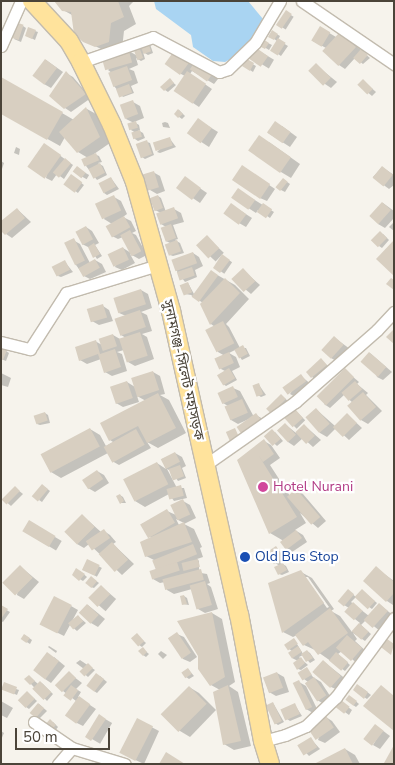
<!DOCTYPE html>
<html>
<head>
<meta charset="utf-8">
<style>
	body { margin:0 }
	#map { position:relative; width:395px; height:765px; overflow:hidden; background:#f6f3ec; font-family:"Nunito Sans","Noto Sans Bengali",sans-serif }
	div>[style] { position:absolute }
	.water>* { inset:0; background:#a9d4f2 }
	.shadow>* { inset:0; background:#0003; transform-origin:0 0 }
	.building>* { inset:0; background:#d8cfc1; transform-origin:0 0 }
	.roads { filter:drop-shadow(1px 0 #c2bbae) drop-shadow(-1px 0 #c2bbae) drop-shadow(0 1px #c2bbae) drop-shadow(0 -1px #c2bbae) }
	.minor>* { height:11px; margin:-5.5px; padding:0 5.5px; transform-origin:5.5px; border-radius:5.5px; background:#fff }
	.primary>* { height:18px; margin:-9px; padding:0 9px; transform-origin:9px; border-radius:9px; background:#ffe39c }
	.dots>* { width:14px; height:14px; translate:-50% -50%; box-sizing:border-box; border:2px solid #fff; border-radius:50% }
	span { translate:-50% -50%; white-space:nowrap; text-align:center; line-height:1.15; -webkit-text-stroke:4.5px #fff; paint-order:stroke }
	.street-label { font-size:14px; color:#4b4439 }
	.hotel-label { font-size:14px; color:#b23c85 }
	.left { translate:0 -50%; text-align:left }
	.transit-label { font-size:14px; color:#164399 }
	.frame { position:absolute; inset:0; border:2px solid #4b4439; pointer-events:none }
	.scale { position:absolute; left:15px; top:728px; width:95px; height:22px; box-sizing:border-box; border:2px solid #4b4439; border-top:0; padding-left:6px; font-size:15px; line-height:18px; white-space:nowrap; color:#4b4439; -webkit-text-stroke:4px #fff; paint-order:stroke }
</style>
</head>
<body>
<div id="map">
	<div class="water">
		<i style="clip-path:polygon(154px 1px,248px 1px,263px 19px,253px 37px,234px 57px,225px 62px,213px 61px,193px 47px,191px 35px,156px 9px)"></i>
	</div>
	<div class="shadow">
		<i style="clip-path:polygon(56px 1px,134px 1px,129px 6px,136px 24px,124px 31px,122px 49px,109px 53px,83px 40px,72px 15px,63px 10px)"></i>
		<i style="left:286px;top:12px;width:9px;height:15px;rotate:32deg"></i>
		<i style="clip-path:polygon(23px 26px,26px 28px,21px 42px,14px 39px)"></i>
		<i style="clip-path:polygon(321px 28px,336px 37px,346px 37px,370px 58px,363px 64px,355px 58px,345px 69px,339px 65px,326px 48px,313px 41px)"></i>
		<i style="clip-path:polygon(35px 31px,38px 32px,35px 40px,29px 37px)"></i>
		<i style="clip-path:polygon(273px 32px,280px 36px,278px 40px,288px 46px,281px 56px,272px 50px,277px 41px,270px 36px)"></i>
		<i style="clip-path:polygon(264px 41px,272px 45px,269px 50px,261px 45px)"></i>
		<i style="clip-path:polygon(142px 44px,150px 44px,153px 53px,148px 55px,143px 52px,145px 59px,141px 61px,136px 58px,138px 65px,129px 69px,134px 71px,138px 83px,131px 86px,134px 93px,123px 97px,114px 86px,112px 73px,108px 70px,127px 50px,136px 55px,138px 45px,144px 48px)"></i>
		<i style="left:256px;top:49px;width:21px;height:10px;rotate:31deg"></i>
		<i style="clip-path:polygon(181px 57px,218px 79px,214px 84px,192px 71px,190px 74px,212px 89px,199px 107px,193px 103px,185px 76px,181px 74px)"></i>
		<i style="clip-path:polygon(46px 60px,63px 72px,51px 88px,44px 84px)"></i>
		<i style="clip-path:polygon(247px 61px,256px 66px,253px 72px,244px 66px)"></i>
		<i style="clip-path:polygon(316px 65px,337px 82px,331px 88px,325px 84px)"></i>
		<i style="clip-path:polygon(66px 73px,73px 77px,91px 98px,71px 112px,65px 108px)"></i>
		<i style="clip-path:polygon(170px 80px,176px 85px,168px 92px,165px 90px)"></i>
		<i style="clip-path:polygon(366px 83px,376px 92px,372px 96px,359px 85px)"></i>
		<i style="clip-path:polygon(133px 102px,140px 106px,144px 118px,134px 122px,139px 125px,140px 130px,138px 130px,143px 133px,145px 138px,138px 141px,135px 139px,136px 133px,131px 130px,134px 123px,126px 119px)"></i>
		<i style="clip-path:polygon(87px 109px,96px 114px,110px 143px,94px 154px,99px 156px,102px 162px,98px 163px,103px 166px,107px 175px,97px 180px,86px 166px,88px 158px,78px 152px,65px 137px,60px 146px,1px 113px,62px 113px,74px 120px)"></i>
		<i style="clip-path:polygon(179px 110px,185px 116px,182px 119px,175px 114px)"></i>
		<i style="clip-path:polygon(165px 122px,168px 123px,170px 128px,163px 127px,162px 123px)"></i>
		<i style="clip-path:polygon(205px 124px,218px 132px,209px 147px,189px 134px)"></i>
		<i style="clip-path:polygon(282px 126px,297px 137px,290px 147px,268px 133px)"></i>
		<i style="clip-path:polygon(170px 139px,176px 147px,160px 153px,157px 152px)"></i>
		<i style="clip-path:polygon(147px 142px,150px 143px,154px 155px,145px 159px,142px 157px)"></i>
		<i style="clip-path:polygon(269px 142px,300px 164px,291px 178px,281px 172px)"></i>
		<i style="clip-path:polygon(16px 147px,20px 149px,19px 155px,14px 153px)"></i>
		<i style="clip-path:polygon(51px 149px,73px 165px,64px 179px,57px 174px,52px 181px,46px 178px)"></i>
		<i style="clip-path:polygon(1px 161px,4px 163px,1px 172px)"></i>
		<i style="clip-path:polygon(382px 167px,394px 175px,394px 185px,389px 189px,373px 177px)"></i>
		<i style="left:77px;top:168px;width:14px;height:5px;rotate:30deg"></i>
		<i style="clip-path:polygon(249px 171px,275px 189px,267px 201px,260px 198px)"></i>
		<i style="clip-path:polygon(153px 172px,160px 176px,165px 191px,157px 194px,150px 190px)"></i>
		<i style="left:72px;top:176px;width:15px;height:10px;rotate:37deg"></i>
		<i style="clip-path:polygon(111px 178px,119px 189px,107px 195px,104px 193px)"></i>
		<i style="clip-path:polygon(283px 179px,290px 184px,285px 192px,277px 188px)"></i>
		<i style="clip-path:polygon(191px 182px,207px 193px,200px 203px,178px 188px)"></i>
		<i style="clip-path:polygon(245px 194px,274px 212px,270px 218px,258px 210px,256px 213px,233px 198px)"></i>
		<i style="clip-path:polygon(158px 196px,161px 198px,166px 212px,174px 209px,181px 213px,184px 222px,173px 225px,178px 239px,175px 240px,180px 243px,184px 253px,173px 256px,170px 255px,172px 244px,166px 241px,166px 227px,161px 224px,161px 213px,155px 210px)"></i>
		<i style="clip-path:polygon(114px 197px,121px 201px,127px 214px,123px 217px,131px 221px,136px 231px,132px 233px,136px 235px,147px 255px,139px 259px,130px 254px,135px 263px,122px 270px,115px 267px,123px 248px,131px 253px,123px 237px,118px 239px,112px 236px,112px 224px,104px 219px)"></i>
		<i style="clip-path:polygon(383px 203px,394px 211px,394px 218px,385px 228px,378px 224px)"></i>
		<i style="clip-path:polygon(17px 209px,31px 222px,12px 238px,6px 234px)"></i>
		<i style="clip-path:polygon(238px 209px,252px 218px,246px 227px,239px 223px)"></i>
		<i style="clip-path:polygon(394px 222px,394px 231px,389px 227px)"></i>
		<i style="clip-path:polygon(86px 227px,92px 231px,99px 243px,95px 245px,102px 256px,97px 259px,90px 248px,82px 244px)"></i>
		<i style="clip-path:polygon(383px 234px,389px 240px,382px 248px,379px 246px)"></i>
		<i style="left:207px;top:237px;width:23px;height:12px;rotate:43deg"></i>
		<i style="clip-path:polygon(73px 240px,80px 244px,90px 263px,95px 260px,102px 264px,106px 272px,90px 279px,84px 276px,76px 265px)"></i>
		<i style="clip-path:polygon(193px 253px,199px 257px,203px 266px,195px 270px,197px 277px,185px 282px,176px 270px)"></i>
		<i style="left:223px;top:256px;width:11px;height:14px;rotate:34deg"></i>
		<i style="clip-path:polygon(65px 262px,73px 272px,61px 277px,58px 276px)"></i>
		<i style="clip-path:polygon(243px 270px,260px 285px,251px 294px,233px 279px)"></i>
		<i style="clip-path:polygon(212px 272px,235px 285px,249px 299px,226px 324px,229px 327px,240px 348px,246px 348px,250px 356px,242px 360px,235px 350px,229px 353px,236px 357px,240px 367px,232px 371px,237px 380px,226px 386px,223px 384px,225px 371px,221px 369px,225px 356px,218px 352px,215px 327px,211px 324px,203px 303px,191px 295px,185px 294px,188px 283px,194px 294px)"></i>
		<i style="clip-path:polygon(141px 290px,148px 294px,152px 308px,141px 312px,147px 315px,152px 331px,142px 334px,147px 337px,154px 359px,135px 366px,128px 362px,124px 350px,117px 352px,122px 354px,127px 371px,112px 376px,105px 372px,101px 359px,87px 364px,80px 360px,95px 341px,102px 345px,113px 335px,120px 339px,126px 338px,121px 335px,126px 316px,119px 313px)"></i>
		<i style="clip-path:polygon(103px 306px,109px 310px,113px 321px,99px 325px,92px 321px)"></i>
		<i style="clip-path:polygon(335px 338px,350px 349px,338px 362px,331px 358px)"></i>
		<i style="clip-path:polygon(6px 351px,9px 353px,6px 361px,1px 359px)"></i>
		<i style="clip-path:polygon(370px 353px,392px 372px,383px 380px,377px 377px)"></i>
		<i style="clip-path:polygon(321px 360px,329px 367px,315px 379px,312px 377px)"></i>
		<i style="clip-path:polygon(345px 370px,359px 382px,357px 384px,368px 393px,366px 395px,382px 411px,368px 424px,361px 420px,353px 403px,344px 395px,330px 408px,324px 404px)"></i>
		<i style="clip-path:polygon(153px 372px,160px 376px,165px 394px,160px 395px,169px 400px,186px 433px,158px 448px,147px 442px,151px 448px,119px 465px,112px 461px,108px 453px,61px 478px,51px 472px,90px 429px,100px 435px,106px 446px,113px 442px,110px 440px,146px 401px,137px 396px,139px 402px,123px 407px,116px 403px,127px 382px,135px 387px)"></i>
		<i style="clip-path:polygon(1px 373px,11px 378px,8px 387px,1px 385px)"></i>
		<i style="clip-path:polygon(301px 376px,312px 385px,297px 398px,290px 394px)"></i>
		<i style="clip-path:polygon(259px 385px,266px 395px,261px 397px,258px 395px)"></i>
		<i style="clip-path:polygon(233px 388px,240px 391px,254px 417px,256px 415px,263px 419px,267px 425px,249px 419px,238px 424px,231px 420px,228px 406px,223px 403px)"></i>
		<i style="clip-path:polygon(281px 395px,288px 401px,271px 412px)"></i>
		<i style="clip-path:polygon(317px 410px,335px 426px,348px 415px,362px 428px,349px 440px,336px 428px,327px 437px,320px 433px)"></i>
		<i style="left:296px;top:411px;width:13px;height:12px;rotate:45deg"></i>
		<i style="clip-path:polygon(45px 413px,48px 415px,50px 423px,40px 425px,37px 424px)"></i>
		<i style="clip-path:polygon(285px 424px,296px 433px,304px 425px,321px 440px,313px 447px,303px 438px,294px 446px,288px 442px)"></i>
		<i style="clip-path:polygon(275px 432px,283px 441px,277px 446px,266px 436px)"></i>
		<i style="clip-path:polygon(264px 441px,271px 445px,280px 458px,270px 465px,290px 496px,296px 490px,303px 494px,326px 521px,318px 528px,300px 513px,306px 523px,295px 530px,303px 535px,307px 542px,292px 552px,285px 548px,282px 540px,270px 533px,238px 461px)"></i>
		<i style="clip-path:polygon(175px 453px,182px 457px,186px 466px,182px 468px,186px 478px,178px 481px,171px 471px,167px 469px,177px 488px,184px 488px,187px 498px,174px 501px,169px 494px,145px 507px,135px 501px,157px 463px,166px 469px,162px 459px)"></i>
		<i style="clip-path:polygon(97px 471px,104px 475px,109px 483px,95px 492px,88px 488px)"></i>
		<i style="clip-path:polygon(45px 487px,50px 491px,42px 502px,39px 500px)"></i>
		<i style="clip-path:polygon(18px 490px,23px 494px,11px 506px,4px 500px)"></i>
		<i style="clip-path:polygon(120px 495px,123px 497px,126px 503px,121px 503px)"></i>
		<i style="clip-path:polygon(evenodd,183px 501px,190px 505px,196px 518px,184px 524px,194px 529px,202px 547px,200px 548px,203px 557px,197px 559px,199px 561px,199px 569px,201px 573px,207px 574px,210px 583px,207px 584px,211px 587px,218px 609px,205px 613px,198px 609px,192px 589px,174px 594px,167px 590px,165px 582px,160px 583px,153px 579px,160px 569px,156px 566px,154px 560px,146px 556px,151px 538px,142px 524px,167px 511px,176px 515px,183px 501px,176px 519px,184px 523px,179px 525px,176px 519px)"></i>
		<i style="clip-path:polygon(82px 515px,101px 532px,104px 531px,110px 535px,116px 542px,113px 544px,134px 564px,122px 575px,89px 544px,84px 548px,77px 544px)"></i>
		<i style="left:30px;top:522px;width:37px;height:11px;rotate:31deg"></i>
		<i style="clip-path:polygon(276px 547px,286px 560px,281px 563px,286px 566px,289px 572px,282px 575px,279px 574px,280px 566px,275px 563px)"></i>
		<i style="left:88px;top:560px;width:16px;height:10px;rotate:30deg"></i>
		<i style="clip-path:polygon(21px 567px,39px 582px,24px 599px,17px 595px)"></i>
		<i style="clip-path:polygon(376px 568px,394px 581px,393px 605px,387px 601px)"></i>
		<i style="clip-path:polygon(80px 571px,87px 577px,83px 581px,73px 575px)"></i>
		<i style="clip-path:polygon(evenodd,301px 572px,312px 578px,334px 609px,331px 611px,340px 616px,352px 632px,360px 623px,346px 612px,349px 608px,344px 605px,351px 593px,356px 597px,351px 602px,369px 616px,379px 604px,394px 616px,380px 631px,366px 620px,361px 625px,371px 634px,365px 641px,353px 633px,357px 639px,355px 641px,368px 653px,358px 664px,342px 651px,338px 654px,350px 665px,345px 671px,315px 650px,304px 645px,297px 635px,293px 637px,283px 632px,301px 572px,305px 577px,308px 577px,329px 607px,327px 608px,305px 577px)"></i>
		<i style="clip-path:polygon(95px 580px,99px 583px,94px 588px,91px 587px)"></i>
		<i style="left:101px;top:586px;width:20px;height:16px;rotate:41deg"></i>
		<i style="clip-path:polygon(365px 593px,377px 603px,372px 609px,369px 607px)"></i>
		<i style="clip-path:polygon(184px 596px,187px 598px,189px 605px,183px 604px)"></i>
		<i style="clip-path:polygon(88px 605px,105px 619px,98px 627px,91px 623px)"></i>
		<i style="clip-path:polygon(71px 606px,78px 610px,71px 623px,79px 617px,86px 623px,77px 631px,70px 625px,64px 636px,48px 628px)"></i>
		<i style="clip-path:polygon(1px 607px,10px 612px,3px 622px,1px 621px)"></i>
		<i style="clip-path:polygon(212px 613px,222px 619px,235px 682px,229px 686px,238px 692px,251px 746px,234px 750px,224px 744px,220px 690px,211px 685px)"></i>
		<i style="clip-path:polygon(177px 634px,184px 637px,197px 657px,190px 662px,183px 659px)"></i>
		<i style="clip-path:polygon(25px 635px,32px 640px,30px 644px,22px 639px)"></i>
		<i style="clip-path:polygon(137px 635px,146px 643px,142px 647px,139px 645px)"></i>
		<i style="clip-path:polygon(294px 639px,303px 654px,307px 651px,310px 653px,315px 660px,310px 663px,303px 655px,299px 657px,308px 665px,301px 670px,298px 669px,298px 661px,292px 658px,292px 651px,289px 649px)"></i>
		<i style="clip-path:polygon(49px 646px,57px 651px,56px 653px,48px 647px)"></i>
		<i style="clip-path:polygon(143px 649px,149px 654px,146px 657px,143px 655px)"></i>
		<i style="clip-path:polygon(161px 651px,167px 655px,163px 659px,158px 654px)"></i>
		<i style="clip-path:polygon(54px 657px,65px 666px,51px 683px,45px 679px)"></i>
		<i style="clip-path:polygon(80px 660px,95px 670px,88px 677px,81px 671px,84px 669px,76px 663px)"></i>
		<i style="clip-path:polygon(323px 661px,347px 680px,338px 690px,331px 687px)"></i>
		<i style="clip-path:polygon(188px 669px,194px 676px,189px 679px,186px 677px)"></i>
		<i style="clip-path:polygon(307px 669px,313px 677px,321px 682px,332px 699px,324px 704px,317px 700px,306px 683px,308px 682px,304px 679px)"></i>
		<i style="clip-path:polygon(69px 673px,82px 683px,76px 689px,81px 692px,78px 697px,96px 709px,83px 726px,77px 723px,76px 701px,63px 691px)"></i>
		<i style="clip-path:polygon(277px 673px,284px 677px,289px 692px,276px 696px,269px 692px,264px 678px)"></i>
		<i style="clip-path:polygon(29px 676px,38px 684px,40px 682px,43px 684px,53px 694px,47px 701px,31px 684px)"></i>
		<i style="clip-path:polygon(100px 676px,107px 682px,97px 693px,94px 691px)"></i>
		<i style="clip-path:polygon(299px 682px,306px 686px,318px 711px,313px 713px,306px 709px)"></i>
		<i style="clip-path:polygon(189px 687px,199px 693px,216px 710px,190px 737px,180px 731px,163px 714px)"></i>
		<i style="clip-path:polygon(361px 687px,371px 695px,367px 699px,364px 697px)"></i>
		<i style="clip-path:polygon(16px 689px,19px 690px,17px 695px,6px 690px)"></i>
		<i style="clip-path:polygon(28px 693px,37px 701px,29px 709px,26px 707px)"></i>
		<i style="clip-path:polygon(352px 698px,359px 704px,356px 707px,353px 705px)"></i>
		<i style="clip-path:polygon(1px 701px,13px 708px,7px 718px,1px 715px)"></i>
		<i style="clip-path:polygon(273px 703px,284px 722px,278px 725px,275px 723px)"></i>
		<i style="clip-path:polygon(39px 704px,47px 711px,39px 719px,36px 717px)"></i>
		<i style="clip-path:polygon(344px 704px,352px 710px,349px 715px,338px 707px)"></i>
		<i style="clip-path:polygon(295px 705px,302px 716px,290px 721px,287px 719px)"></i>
		<i style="left:100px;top:716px;width:14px;height:24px;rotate:30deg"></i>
		<i style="clip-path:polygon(326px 717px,332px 721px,340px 732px,325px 743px,318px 740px)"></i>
		<i style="clip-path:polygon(138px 720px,159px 731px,144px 764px,129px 757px)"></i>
		<i style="clip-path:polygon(53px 722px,58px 727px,55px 731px,52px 729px)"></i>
		<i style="clip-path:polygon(382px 730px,390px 736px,380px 749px,373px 745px)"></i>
		<i style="clip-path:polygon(1px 731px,4px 733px,1px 740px)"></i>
		<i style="clip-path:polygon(311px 739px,320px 749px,309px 756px,300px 746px)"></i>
		<i style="clip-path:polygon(345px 749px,355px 755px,360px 764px,316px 764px)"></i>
	</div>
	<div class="building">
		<i style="clip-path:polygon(54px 1px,118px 1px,124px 17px,111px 23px,109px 42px,95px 47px,83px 42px,74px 34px,71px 12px,62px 11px)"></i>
		<i style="left:286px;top:10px;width:7px;height:18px;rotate:34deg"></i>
		<i style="left:15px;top:22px;width:9px;height:16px;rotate:18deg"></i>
		<i style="left:320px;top:26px;width:12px;height:17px;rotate:31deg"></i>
		<i style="clip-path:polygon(28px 27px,36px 30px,32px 39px,25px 36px)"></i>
		<i style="clip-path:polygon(272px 30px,278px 34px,274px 40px,268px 37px)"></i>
		<i style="left:340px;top:32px;width:22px;height:26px;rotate:43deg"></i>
		<i style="left:278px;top:38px;width:9px;height:15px;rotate:32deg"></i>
		<i style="clip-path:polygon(263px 39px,269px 43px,265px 49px,259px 46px)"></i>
		<i style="left:147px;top:40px;width:12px;height:8px;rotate:70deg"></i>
		<i style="left:138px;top:44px;width:15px;height:6px;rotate:70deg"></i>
		<i style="left:255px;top:47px;width:16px;height:13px;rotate:35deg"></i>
		<i style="left:128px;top:48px;width:15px;height:28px;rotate:74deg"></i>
		<i style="left:361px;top:49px;width:9px;height:12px;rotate:41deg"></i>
		<i style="left:174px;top:51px;width:19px;height:16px;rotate:36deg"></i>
		<i style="left:45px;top:59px;width:15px;height:21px;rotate:37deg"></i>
		<i style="clip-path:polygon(247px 59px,254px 63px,250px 71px,242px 66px)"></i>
		<i style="left:195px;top:62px;width:21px;height:9px;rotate:35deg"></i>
		<i style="left:316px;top:63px;width:21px;height:11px;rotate:45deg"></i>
		<i style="left:127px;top:66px;width:15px;height:20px;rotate:70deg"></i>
		<i style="clip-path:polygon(66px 71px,86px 94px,64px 109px,49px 96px)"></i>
		<i style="left:187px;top:71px;width:23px;height:24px;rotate:34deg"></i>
		<i style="clip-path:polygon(1px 77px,63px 112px,47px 140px,1px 114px)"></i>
		<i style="clip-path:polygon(170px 78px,174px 83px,164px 91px,160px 87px)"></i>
		<i style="left:363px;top:79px;width:14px;height:8px;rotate:45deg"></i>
		<i style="left:129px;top:84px;width:9px;height:14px;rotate:69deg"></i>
		<i style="left:133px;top:100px;width:15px;height:14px;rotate:70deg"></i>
		<i style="clip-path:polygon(86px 107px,100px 137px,77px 153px,59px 132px)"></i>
		<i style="clip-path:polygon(178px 109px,183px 114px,178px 118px,174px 114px)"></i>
		<i style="left:198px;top:118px;width:17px;height:19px;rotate:36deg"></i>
		<i style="left:136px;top:121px;width:7px;height:9px;rotate:74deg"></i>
		<i style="left:275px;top:121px;width:19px;height:14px;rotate:35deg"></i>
		<i style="left:140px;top:130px;width:7px;height:9px;rotate:74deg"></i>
		<i style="left:259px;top:135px;width:39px;height:19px;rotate:35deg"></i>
		<i style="left:170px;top:137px;width:9px;height:18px;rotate:72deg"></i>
		<i style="left:147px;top:140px;width:15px;height:12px;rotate:70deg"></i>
		<i style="left:44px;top:143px;width:21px;height:29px;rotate:35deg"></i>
		<i style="left:96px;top:153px;width:8px;height:16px;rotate:67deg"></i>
		<i style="left:65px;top:158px;width:8px;height:19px;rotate:40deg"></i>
		<i style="left:100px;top:163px;width:11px;height:13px;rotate:63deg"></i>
		<i style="left:242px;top:165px;width:34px;height:18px;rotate:34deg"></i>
		<i style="left:77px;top:166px;width:11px;height:7px;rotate:38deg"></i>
		<i style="left:382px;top:166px;width:14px;height:15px;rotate:39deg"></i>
		<i style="left:154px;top:171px;width:17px;height:12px;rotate:73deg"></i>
		<i style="left:71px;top:174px;width:14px;height:13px;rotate:36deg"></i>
		<i style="left:185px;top:176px;width:20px;height:15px;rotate:37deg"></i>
		<i style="left:111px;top:177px;width:11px;height:14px;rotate:63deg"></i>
		<i style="left:283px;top:178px;width:6px;height:12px;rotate:39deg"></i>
		<i style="left:238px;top:188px;width:21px;height:12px;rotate:35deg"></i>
		<i style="left:114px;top:195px;width:17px;height:21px;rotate:65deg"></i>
		<i style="left:158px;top:195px;width:14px;height:9px;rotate:69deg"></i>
		<i style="left:382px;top:202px;width:12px;height:19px;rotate:42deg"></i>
		<i style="left:231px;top:203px;width:19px;height:13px;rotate:36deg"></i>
		<i style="left:263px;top:203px;width:11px;height:11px;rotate:34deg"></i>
		<i style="left:174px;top:207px;width:12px;height:19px;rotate:70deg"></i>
		<i style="clip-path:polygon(17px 208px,25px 218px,5px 235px,1px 231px,1px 221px)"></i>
		<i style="left:124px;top:216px;width:13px;height:21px;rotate:61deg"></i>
		<i style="left:171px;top:224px;width:15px;height:11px;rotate:70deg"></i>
		<i style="left:86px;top:226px;width:15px;height:12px;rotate:62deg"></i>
		<i style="left:130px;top:230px;width:24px;height:11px;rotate:62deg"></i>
		<i style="left:380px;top:231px;width:10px;height:13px;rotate:45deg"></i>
		<i style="left:207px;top:235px;width:18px;height:15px;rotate:47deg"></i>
		<i style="left:74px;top:238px;width:25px;height:11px;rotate:64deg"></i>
		<i style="left:177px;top:240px;width:12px;height:13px;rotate:70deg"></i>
		<i style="clip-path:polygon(394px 240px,394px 276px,376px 259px)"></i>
		<i style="clip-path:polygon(94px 243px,100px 254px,93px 258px,88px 247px)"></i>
		<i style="left:123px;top:247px;width:14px;height:17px;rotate:65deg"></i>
		<i style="left:193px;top:252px;width:12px;height:23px;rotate:70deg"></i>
		<i style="clip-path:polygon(222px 254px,230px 260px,220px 273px,213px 268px)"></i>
		<i style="left:95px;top:259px;width:10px;height:19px;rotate:61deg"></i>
		<i style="left:65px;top:260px;width:11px;height:15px;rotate:63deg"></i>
		<i style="left:192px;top:267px;width:9px;height:16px;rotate:72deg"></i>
		<i style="left:243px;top:268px;width:18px;height:16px;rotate:47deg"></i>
		<i style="left:211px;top:270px;width:9px;height:33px;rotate:36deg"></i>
		<i style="clip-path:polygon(225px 278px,240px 293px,210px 325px,200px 304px)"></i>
		<i style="clip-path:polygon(391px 278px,394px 280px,394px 290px,386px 284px)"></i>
		<i style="left:188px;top:282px;width:11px;height:9px;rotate:68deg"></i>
		<i style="left:141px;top:289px;width:16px;height:29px;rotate:72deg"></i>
		<i style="left:103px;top:304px;width:14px;height:17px;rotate:73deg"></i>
		<i style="left:140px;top:310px;width:18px;height:27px;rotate:71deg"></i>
		<i style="left:223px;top:321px;width:25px;height:20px;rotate:63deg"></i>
		<i style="clip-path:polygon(394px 329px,394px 344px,386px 337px)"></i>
		<i style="left:140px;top:332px;width:25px;height:22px;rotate:72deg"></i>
		<i style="left:113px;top:334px;width:13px;height:15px;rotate:72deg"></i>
		<i style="left:334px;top:336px;width:13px;height:19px;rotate:42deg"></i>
		<i style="clip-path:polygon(96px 340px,100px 354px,115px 349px,121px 367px,104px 373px,98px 354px,79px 361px,75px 347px)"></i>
		<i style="left:243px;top:345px;width:10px;height:10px;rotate:61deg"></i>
		<i style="clip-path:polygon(1px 348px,7px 350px,3px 360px,1px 359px)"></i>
		<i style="left:229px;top:352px;width:12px;height:16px;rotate:66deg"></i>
		<i style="left:369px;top:352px;width:23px;height:13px;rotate:41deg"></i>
		<i style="clip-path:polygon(321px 358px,327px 365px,311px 378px,306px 372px)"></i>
		<i style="left:229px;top:368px;width:12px;height:14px;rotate:59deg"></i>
		<i style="left:345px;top:368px;width:13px;height:40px;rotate:45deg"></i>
		<i style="left:153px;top:371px;width:20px;height:23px;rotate:72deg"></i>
		<i style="left:301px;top:374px;width:9px;height:23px;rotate:54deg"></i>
		<i style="left:127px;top:381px;width:18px;height:18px;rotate:71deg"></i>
		<i style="left:355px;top:381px;width:11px;height:18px;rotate:49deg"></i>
		<i style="left:259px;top:383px;width:12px;height:7px;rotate:70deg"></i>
		<i style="left:233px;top:386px;width:12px;height:17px;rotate:66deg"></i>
		<i style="left:363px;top:392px;width:20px;height:21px;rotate:49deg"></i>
		<i style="clip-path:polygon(158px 393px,176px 428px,147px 443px,138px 426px,109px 441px,100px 423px)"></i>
		<i style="left:281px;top:394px;width:7px;height:21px;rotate:45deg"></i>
		<i style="left:242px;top:399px;width:15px;height:19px;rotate:67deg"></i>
		<i style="left:316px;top:408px;width:21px;height:14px;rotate:49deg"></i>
		<i style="left:295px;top:409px;width:12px;height:14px;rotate:48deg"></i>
		<i style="left:45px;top:412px;width:9px;height:12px;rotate:72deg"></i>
		<i style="left:256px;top:413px;width:9px;height:24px;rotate:54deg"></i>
		<i style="left:347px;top:413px;width:14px;height:20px;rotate:45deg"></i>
		<i style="left:285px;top:423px;width:16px;height:11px;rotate:47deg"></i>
		<i style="left:304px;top:424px;width:16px;height:12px;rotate:47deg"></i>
		<i style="left:90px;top:428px;width:21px;height:56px;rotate:62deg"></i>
		<i style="left:235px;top:428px;width:10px;height:10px;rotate:66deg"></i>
		<i style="left:136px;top:429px;width:18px;height:37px;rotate:61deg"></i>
		<i style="left:272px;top:429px;width:13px;height:11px;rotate:48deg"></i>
		<i style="clip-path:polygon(264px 439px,274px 454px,263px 462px,259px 456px,297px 517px,269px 534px,237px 460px)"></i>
		<i style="left:175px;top:452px;width:11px;height:16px;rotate:63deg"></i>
		<i style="left:157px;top:462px;width:25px;height:38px;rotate:63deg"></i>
		<i style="left:180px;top:465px;width:12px;height:12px;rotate:70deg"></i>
		<i style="left:97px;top:470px;width:11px;height:18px;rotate:56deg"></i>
		<i style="left:42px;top:484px;width:8px;height:16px;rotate:40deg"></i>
		<i style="left:181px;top:485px;width:11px;height:15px;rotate:75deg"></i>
		<i style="left:15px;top:486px;width:7px;height:19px;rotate:45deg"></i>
		<i style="left:296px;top:489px;width:37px;height:12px;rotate:49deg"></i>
		<i style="clip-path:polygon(120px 494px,124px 501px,120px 504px,116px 496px)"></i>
		<i style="left:183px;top:499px;width:17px;height:14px;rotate:65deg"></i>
		<i style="left:167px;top:509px;width:16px;height:31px;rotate:60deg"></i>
		<i style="left:82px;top:514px;width:18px;height:25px;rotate:45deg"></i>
		<i style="left:29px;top:520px;width:31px;height:13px;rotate:31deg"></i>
		<i style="clip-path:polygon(184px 522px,192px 542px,145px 557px,140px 542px)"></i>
		<i style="left:104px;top:529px;width:11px;height:22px;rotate:56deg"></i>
		<i style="left:296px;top:530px;width:10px;height:20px;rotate:53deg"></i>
		<i style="left:112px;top:542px;width:24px;height:18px;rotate:48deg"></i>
		<i style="left:193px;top:544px;width:11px;height:44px;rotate:68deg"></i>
		<i style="left:276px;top:546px;width:14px;height:12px;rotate:56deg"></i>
		<i style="left:87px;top:559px;width:14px;height:12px;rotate:25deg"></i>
		<i style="left:198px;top:559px;width:8px;height:17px;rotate:76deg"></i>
		<i style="left:177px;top:562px;width:9px;height:29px;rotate:72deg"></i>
		<i style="clip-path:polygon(283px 563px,287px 570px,278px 575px,274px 567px)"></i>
		<i style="left:20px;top:565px;width:18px;height:25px;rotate:45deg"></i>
		<i style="clip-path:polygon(376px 566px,394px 582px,394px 593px,386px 602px,363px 581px)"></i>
		<i style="clip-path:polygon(76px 568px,85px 574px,79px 581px,72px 575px)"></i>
		<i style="left:201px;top:569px;width:11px;height:40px;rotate:75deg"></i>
		<i style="clip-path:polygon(301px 570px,324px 603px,282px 633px,268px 583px)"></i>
		<i style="left:91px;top:576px;width:8px;height:9px;rotate:40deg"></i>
		<i style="left:205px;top:581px;width:25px;height:16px;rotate:74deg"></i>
		<i style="left:101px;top:585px;width:13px;height:18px;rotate:45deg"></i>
		<i style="left:348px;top:589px;width:8px;height:16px;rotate:40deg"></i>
		<i style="left:362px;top:589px;width:18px;height:11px;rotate:43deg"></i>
		<i style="clip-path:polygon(184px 595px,187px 604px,182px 605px,180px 596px)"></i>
		<i style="left:54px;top:596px;width:20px;height:32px;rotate:27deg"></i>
		<i style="left:353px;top:602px;width:13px;height:13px;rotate:42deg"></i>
		<i style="left:379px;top:603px;width:12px;height:23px;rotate:42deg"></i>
		<i style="left:87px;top:604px;width:16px;height:12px;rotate:43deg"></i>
		<i style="clip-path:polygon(1px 605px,8px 609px,1px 619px)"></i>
		<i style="clip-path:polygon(330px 608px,348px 633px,318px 655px,308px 642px,303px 646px,295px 635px)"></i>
		<i style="clip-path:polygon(212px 612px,225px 677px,210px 686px,198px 669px,198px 656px,177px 621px)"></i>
		<i style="left:78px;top:615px;width:8px;height:13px;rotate:50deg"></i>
		<i style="left:359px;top:623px;width:13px;height:11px;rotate:42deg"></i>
		<i style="left:177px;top:632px;width:25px;height:11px;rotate:56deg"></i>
		<i style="left:137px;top:633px;width:11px;height:8px;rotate:49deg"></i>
		<i style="left:24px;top:634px;width:7px;height:6px;rotate:34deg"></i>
		<i style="left:347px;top:635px;width:20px;height:17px;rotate:41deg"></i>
		<i style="clip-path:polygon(383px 636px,394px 644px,391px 655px,377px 644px)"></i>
		<i style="left:294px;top:638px;width:7px;height:12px;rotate:56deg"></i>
		<i style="left:298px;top:646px;width:7px;height:12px;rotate:56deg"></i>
		<i style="clip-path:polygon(143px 647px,147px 652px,143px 656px,138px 651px)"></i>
		<i style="clip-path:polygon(307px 650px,313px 658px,306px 662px,301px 654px)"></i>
		<i style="left:47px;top:652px;width:15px;height:23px;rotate:37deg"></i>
		<i style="left:336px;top:652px;width:16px;height:11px;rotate:40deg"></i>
		<i style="clip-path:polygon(301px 657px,305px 663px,297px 670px,293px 663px)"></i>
		<i style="left:323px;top:660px;width:24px;height:16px;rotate:42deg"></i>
		<i style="left:88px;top:663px;width:7px;height:12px;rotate:45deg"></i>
		<i style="left:307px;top:667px;width:9px;height:11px;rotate:58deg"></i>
		<i style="left:188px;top:668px;width:7px;height:8px;rotate:56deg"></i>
		<i style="left:69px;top:671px;width:10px;height:20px;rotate:45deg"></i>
		<i style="left:277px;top:672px;width:17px;height:15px;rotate:69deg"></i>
		<i style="left:96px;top:673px;width:10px;height:16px;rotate:37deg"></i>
		<i style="clip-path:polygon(29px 675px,35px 681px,30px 685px,24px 679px)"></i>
		<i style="left:314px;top:677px;width:22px;height:11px;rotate:56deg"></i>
		<i style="left:299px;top:680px;width:30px;height:7px;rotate:64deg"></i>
		<i style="left:40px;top:681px;width:16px;height:11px;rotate:45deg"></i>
		<i style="left:4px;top:682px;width:14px;height:8px;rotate:21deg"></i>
		<i style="clip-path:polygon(357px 684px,368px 692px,364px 699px,353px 690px)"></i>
		<i style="left:71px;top:685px;width:9px;height:13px;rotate:36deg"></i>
		<i style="clip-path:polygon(228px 685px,241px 741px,223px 745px,213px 692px)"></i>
		<i style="clip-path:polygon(381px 685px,394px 696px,394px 731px,363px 706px)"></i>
		<i style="left:189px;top:686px;width:25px;height:40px;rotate:45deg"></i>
		<i style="left:27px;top:691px;width:11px;height:13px;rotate:45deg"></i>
		<i style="left:349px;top:695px;width:10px;height:6px;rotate:37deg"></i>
		<i style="left:79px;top:696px;width:14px;height:24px;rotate:36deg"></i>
		<i style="left:341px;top:700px;width:11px;height:9px;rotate:38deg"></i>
		<i style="left:273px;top:702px;width:21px;height:8px;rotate:65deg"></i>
		<i style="left:38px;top:703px;width:8px;height:13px;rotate:40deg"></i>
		<i style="left:295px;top:703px;width:12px;height:16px;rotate:66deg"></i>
		<i style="clip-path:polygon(99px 714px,106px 719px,91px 741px,85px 737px)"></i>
		<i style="left:326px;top:716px;width:14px;height:22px;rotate:56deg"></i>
		<i style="left:137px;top:718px;width:18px;height:39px;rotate:27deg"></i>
		<i style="clip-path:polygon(50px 719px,56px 725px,51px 730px,45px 725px)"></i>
		<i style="left:375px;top:724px;width:11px;height:19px;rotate:38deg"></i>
		<i style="left:311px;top:737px;width:12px;height:16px;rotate:59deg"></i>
		<i style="clip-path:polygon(394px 745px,394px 764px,386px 764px,384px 763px)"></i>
		<i style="clip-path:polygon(345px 748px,353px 764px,314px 764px)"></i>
		<i style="clip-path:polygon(166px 752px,185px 764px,159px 764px)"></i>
	</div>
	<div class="roads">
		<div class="minor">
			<i style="left:302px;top:1px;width:112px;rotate:34.4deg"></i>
			<i style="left:1px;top:46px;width:49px;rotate:-66deg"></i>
			<i style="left:81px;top:62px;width:76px;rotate:-19.1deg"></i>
			<i style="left:153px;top:37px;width:75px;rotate:27.9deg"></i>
			<i style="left:219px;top:72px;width:9px;rotate:-18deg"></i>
			<i style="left:228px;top:69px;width:37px;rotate:-44deg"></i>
			<i style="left:255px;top:43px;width:49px;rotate:-59.2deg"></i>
			<i style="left:1px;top:342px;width:30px;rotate:14deg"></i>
			<i style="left:30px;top:349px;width:67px;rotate:-57.3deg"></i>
			<i style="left:66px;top:293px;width:96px;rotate:-16.9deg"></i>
			<i style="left:205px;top:465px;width:110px;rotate:-35deg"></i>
			<i style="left:295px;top:402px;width:109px;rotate:-41.3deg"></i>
			<i style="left:377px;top:330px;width:25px;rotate:-47deg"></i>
			<i style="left:34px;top:722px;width:46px;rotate:34.4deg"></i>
			<i style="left:72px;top:748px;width:55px;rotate:16.8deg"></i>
			<i style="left:263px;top:741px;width:23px;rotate:-15deg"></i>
			<i style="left:285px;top:735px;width:23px;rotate:-23deg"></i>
			<i style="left:306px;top:726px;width:42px;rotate:-44deg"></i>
			<i style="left:336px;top:697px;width:98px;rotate:-53.7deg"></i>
			<i style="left:58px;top:764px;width:21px;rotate:-49deg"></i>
		</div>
		<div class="primary">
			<i style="left:32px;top:1px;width:54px;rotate:47.2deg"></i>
			<i style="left:69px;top:41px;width:24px;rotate:60deg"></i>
			<i style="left:81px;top:62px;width:70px;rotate:63.8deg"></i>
			<i style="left:112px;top:125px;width:61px;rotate:68deg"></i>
			<i style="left:135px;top:182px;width:134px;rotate:74.4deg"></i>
			<i style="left:171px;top:311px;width:311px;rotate:77.4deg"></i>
			<i style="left:239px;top:614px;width:129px;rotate:79.3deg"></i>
			<i style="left:263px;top:741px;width:24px;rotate:73deg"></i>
		</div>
	</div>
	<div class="dots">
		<i style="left:263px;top:487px;background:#d1479c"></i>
		<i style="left:245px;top:557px;background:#1a4fb4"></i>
	</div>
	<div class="street-label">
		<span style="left:183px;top:370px;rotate:77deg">সুনামগঞ্জ-সিলেট মহাসড়ক</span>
	</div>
	<div class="hotel-label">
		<span class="left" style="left:273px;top:487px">Hotel Nurani</span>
	</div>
	<div class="transit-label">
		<span class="left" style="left:255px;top:557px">Old Bus Stop</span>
	</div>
	<div class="frame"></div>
	<div class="scale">50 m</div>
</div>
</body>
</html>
